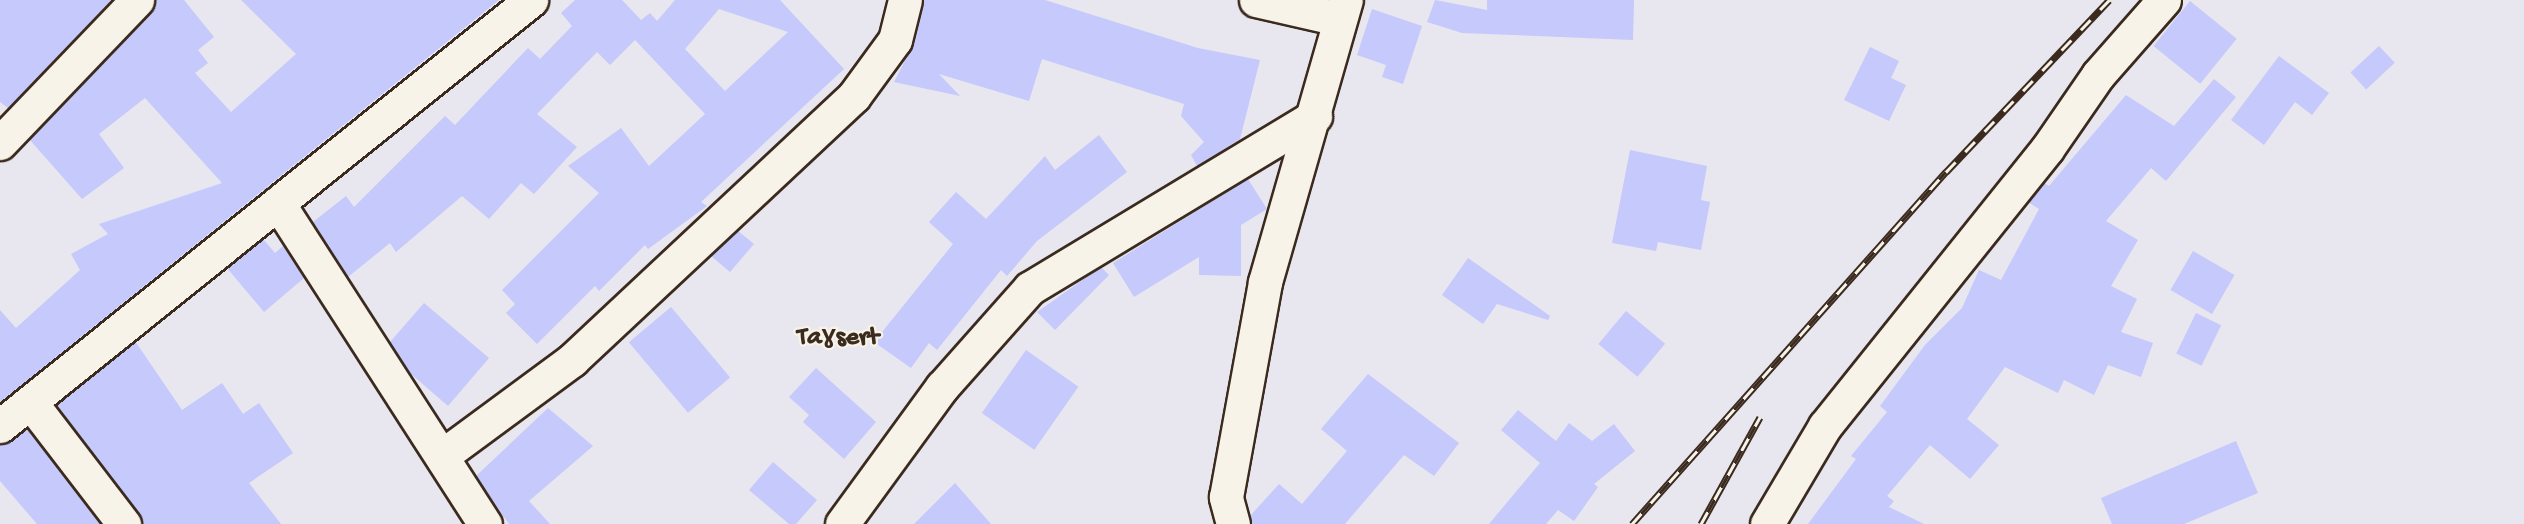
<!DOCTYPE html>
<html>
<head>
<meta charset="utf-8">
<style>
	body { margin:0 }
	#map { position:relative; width:2524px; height:524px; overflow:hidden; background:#e8e6ee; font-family:"Gochi Hand",sans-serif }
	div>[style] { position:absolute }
	.building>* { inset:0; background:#c6c9fb; transform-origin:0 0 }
	.roads { filter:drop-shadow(2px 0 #3b2a1e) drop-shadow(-2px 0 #3b2a1e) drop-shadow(0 2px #3b2a1e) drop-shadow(0 -2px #3b2a1e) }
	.street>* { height:33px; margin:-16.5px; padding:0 16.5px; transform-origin:16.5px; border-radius:16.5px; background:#f7f3e8 }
	.rail>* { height:7px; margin-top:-3.5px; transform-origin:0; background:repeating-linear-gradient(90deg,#f7f3e8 0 14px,#3b2a1e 0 28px); box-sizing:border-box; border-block:2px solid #3b2a1e }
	span { translate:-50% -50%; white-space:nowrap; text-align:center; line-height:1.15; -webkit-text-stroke:4.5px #f7f3e8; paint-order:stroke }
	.district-label { font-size:26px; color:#3b2a1e; font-weight:700 }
</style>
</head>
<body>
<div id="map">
	<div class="building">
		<i style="clip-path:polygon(0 0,111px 0,8px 108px,0 102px)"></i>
		<i style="clip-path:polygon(155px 0,184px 0,214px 37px,198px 50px,208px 63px,195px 73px,231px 112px,296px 54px,241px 0,499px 0,0 402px,0 310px,16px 328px,80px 270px,71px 254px,108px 234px,99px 224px,222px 183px,145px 98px,99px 134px,124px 168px,82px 199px,29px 139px,151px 13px)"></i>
		<i style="clip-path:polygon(evenodd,575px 0,622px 0,641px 20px,650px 13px,657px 21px,675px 0,780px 0,844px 69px,701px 202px,707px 206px,648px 249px,645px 245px,599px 291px,595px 286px,537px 344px,506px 313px,515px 304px,502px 290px,599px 193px,568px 166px,621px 128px,649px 166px,705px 114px,635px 40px,610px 65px,597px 52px,537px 114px,577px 147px,534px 194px,521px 183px,489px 219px,462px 196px,396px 252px,390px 243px,348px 277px,313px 222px,346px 196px,354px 207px,445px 116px,455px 125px,528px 48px,540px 59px,572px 26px,561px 13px,575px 0,719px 9px,788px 32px,725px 91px,685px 49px,719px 9px)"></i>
		<i style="clip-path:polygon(923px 0,1045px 0,1198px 48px,1260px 60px,1240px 139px,1197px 166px,1191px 155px,1204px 142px,1181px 116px,1184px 104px,1042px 59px,1029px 101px,939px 74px,960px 96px,894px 82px,913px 45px)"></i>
		<i style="clip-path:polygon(1435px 0,1487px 10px,1487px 0,1634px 0,1633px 40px,1462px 33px,1427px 22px)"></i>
		<i style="left:2190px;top:1px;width:60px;height:58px;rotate:39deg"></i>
		<i style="clip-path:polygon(1372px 9px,1422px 26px,1403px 84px,1382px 77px,1386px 65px,1357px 55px)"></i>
		<i style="left:2379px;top:46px;width:23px;height:39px;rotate:47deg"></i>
		<i style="clip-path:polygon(1870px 47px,1899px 61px,1891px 78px,1906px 85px,1889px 121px,1844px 100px)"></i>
		<i style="clip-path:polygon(2279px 56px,2329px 93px,2312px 115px,2295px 102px,2264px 145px,2231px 120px)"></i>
		<i style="clip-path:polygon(2214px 79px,2236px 97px,2166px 181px,2151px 168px,2106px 221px,2138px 240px,2111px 286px,2137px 299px,2121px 332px,2153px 343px,2141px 377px,2108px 365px,2094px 395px,2064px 380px,2058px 393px,2005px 367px,1967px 419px,1999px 445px,1970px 479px,1930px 445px,1887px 496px,1894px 501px,1889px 507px,1924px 524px,1808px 524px,1856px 459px,1851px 456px,1887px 412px,1880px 406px,1925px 345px,1962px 308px,1979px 270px,2001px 280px,2039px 209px,2028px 202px,2044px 183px,2049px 186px,2126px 95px,2174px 126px)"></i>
		<i style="clip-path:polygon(1099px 135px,1127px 172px,1037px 241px,1007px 276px,1001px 270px,937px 350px,929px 343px,911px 368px,874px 342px,953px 244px,929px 222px,956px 192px,986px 219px,1045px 156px,1055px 170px)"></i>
		<i style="clip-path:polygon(1630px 150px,1707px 166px,1701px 200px,1710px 202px,1701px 250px,1658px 242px,1656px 251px,1612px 243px)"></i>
		<i style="clip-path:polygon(1248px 179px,1267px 209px,1241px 225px,1241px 276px,1199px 275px,1199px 257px,1134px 297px,1113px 263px)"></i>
		<i style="clip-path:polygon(738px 231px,754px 244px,730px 272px,711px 256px)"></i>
		<i style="clip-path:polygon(263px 239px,275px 253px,283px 246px,304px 278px,264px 312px,227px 268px)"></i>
		<i style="left:2193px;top:251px;width:48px;height:45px;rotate:30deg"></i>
		<i style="clip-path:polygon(1468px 258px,1550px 316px,1548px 320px,1497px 304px,1483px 324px,1442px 295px)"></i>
		<i style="clip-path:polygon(1101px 267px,1109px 275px,1055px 330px,1037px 312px)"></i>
		<i style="clip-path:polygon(424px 303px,489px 358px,448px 406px,410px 373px,390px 342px)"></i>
		<i style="left:671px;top:307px;width:92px;height:55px;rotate:50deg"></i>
		<i style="left:1626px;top:311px;width:51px;height:43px;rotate:40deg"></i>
		<i style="left:2196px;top:313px;width:28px;height:45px;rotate:26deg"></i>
		<i style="clip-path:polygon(135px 341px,182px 410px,222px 383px,243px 414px,259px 403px,293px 453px,249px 483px,281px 524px,142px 524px,56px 405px)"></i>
		<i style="left:1026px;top:350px;width:64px;height:77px;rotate:35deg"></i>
		<i style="clip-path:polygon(816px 368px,876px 422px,844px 459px,803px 422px,809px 415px,789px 397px)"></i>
		<i style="clip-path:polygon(1368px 374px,1459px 443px,1434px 476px,1404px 455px,1345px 524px,1251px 524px,1250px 516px,1279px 484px,1302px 504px,1347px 451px,1321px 429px)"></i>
		<i style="clip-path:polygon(548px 408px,593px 446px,529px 501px,550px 524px,509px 524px,476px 476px)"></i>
		<i style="clip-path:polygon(1518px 410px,1556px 441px,1569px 423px,1592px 441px,1614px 424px,1635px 451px,1594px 484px,1598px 487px,1574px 521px,1558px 510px,1546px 524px,1489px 524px,1540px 463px,1501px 430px)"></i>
		<i style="clip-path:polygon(27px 428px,100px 524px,37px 524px,0 481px,0 444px)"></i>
		<i style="clip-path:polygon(2236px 441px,2258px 493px,2184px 524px,2112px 524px,2101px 498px)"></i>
		<i style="clip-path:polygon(773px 462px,817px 500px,796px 524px,789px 524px,749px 490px)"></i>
		<i style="clip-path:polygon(955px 483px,991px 524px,914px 524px)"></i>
	</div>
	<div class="roads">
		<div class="street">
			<i style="left:1256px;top:0;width:85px;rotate:12.9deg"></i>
			<i style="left:0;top:143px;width:198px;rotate:-46.2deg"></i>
			<i style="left:278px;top:203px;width:382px;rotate:57.2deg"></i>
			<i style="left:31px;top:403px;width:153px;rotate:52.5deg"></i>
			<i style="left:0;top:426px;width:681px;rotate:-38.74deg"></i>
			<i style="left:442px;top:456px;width:162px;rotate:-36.4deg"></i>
			<i style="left:572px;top:360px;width:386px;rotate:-43.1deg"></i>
			<i style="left:854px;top:96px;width:69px;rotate:-53.8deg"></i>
			<i style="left:895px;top:40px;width:41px;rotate:-76deg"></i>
			<i style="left:842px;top:524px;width:170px;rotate:-53.9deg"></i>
			<i style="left:942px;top:387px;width:132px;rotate:-48.4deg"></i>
			<i style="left:1030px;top:288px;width:333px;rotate:-31.1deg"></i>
			<i style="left:1233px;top:524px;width:28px;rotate:-105deg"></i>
			<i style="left:1226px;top:497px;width:219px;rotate:-79.7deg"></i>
			<i style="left:1265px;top:282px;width:293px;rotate:-74deg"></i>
			<i style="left:1767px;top:524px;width:114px;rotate:-59.4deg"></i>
			<i style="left:1825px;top:426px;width:355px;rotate:-51.3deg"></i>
			<i style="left:2047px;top:149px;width:90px;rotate:-55.4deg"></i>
			<i style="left:2098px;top:75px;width:100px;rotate:-48.7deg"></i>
		</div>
	</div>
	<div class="rail">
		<i style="left:1632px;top:524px;width:472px;rotate:-48.3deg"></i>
		<i style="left:1946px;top:172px;width:237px;rotate:-46.5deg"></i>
		<i style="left:1701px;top:524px;width:122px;rotate:-61.1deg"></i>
	</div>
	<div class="district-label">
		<span style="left:838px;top:339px">Taɣsert</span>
	</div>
</div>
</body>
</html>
